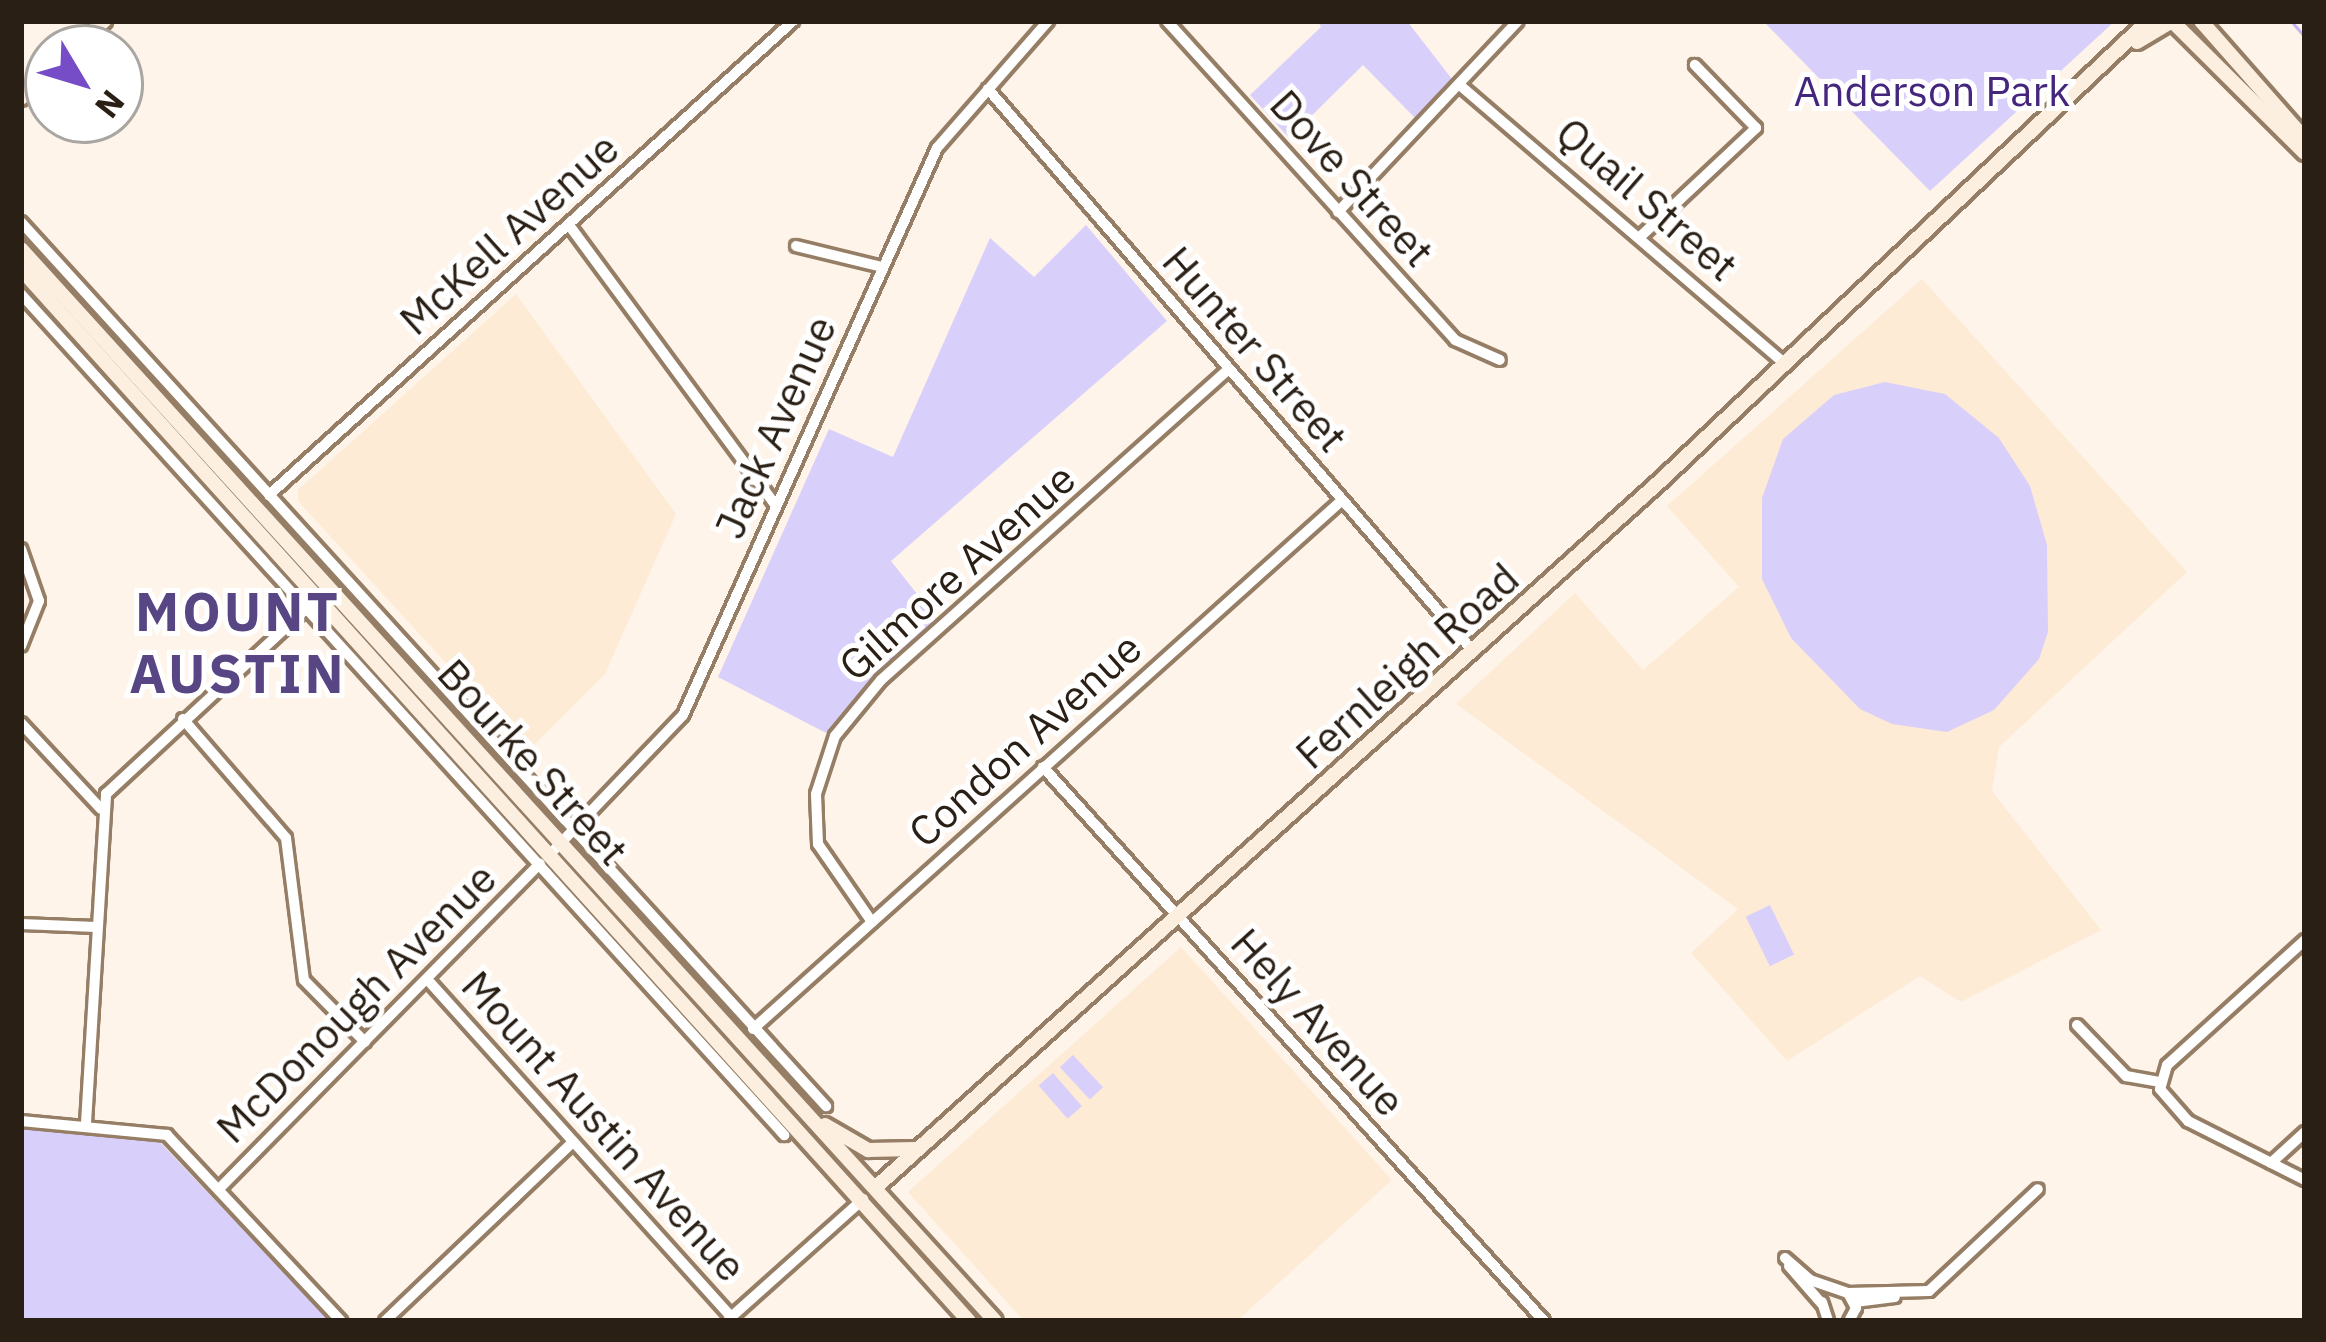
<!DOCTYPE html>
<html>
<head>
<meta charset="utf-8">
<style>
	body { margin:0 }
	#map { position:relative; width:2326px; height:1342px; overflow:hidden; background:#fef4e9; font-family:"IBM Plex Sans",sans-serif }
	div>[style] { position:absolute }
	.built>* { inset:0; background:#feebd6 }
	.green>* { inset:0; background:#d9cffb; transform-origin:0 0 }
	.stream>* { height:3px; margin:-1.5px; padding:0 1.5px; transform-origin:1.5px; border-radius:1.5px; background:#c3b5f3 }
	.roads { filter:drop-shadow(3px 0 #957e65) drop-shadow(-3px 0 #957e65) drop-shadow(0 3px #957e65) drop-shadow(0 -3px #957e65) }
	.street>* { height:10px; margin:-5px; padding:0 5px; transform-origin:5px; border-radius:5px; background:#fff }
	.secondary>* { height:14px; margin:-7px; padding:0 7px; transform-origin:7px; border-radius:7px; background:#fcefe0 }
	span { translate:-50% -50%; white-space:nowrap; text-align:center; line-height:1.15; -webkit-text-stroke:10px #fff; paint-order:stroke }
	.park-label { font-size:42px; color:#45267d }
	.street-label { font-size:42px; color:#291f15 }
	.district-label { font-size:54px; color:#574683; font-weight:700; letter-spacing:3px }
	.frame { position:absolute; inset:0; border:24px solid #291f15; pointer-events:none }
	.north { position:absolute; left:24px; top:24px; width:120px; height:120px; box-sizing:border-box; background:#fff; border:3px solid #a9a5a1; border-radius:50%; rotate:128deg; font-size:33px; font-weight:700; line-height:48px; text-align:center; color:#291f15 }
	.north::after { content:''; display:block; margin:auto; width:42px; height:54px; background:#764dc6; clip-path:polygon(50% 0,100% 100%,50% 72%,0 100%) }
</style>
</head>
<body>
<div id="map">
	<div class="built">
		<i style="clip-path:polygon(1922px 279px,2187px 572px,1999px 747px,1992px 791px,2101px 930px,1961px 1002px,1920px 976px,1787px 1061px,1691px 953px,1738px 909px,1456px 704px,1575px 593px,1643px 670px,1739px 587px,1667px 506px)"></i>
		<i style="clip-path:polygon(516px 294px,676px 514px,605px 674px,527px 752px,298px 501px,298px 490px)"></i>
		<i style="clip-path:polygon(1181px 947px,1392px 1180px,1237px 1321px,1024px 1321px,908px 1192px)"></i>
	</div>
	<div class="green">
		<i style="clip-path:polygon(1318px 21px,1407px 21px,1455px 83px,1418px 121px,1363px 65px,1289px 138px,1250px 95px,1321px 27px)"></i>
		<i style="clip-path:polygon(1763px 21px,2115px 21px,1930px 191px)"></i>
		<i style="clip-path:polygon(1086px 225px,1167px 321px,891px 561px,936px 618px,826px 733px,718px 677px,829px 429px,893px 457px,990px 238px,1034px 277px)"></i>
		<i style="clip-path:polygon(1885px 382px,1945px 394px,1999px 438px,2030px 486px,2047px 545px,2048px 632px,2039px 659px,1994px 710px,1947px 732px,1892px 724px,1860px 709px,1791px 638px,1762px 579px,1762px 498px,1783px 439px,1834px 395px)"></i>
		<i style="left:1770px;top:905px;width:55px;height:27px;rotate:64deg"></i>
		<i style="left:1073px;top:1055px;width:44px;height:18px;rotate:47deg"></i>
		<i style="left:1053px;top:1073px;width:44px;height:19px;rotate:49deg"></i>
		<i style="clip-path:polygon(21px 1129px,157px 1139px,330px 1321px,21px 1321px)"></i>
	</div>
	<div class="stream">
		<i style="left:2291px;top:21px;width:21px;rotate:49deg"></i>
	</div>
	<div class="roads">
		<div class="street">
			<i style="left:1167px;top:21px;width:430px;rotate:47.9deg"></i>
			<i style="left:1455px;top:340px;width:49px;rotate:24deg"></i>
			<i style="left:1462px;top:87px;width:427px;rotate:40.6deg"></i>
			<i style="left:988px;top:89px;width:742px;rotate:49.21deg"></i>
			<i style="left:1338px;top:212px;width:262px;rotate:-46.7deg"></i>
			<i style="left:21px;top:222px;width:1196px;rotate:47.68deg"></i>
			<i style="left:569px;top:225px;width:349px;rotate:53.6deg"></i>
			<i style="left:1641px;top:236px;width:158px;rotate:-43.2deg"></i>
			<i style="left:1756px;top:128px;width:88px;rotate:-134.1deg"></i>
			<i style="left:796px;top:246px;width:89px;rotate:13.7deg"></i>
			<i style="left:21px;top:294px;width:1136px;rotate:47.78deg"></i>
			<i style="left:269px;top:495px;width:707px;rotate:-42.13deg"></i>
			<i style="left:21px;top:549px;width:55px;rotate:70.9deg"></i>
			<i style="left:39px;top:601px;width:48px;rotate:111.8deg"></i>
			<i style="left:183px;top:719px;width:157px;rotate:49.1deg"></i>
			<i style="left:286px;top:838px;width:143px;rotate:82.8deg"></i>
			<i style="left:304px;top:980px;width:87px;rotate:45.5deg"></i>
			<i style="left:21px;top:723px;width:117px;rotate:47.1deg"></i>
			<i style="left:1043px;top:767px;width:747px;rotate:47.88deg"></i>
			<i style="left:555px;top:849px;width:185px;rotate:-46.3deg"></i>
			<i style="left:683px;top:715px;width:621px;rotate:-65.87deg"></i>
			<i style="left:937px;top:148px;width:169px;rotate:-48.8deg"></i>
			<i style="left:872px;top:922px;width:95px;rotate:-124.7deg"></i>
			<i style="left:818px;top:844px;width:50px;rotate:-92.3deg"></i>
			<i style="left:816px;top:794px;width:61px;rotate:-71.9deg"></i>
			<i style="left:835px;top:736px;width:72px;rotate:-50.6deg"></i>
			<i style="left:881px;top:680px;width:465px;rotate:-41.8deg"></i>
			<i style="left:21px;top:924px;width:75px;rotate:2.3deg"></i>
			<i style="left:2305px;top:940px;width:186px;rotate:137.8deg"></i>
			<i style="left:2167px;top:1065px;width:25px;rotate:106deg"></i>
			<i style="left:2160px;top:1089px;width:43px;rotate:48.8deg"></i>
			<i style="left:2188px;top:1121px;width:131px;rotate:26.8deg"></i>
			<i style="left:427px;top:979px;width:455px;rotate:48deg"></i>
			<i style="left:2077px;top:1025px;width:71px;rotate:46.1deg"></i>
			<i style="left:2126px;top:1076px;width:35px;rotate:10deg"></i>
			<i style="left:753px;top:1029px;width:790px;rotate:-41.92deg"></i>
			<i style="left:21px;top:1121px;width:147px;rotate:5.5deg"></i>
			<i style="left:167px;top:1135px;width:255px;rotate:46.9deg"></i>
			<i style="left:86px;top:1123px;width:330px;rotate:-86.5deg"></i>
			<i style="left:106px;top:794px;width:296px;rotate:-42.8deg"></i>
			<i style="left:2271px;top:1163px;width:46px;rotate:-42.4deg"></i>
			<i style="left:219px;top:1189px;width:457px;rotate:-45.4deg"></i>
			<i style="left:1785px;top:1258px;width:33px;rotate:41deg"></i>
			<i style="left:1810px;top:1280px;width:40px;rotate:18.9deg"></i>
			<i style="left:1848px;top:1293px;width:17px;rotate:62deg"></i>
			<i style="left:1856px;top:1308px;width:15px;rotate:118deg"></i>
			<i style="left:1789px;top:1266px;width:50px;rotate:49deg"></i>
			<i style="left:1848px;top:1293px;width:81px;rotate:-1.4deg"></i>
			<i style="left:1929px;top:1291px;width:149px;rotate:-43.1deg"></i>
			<i style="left:1822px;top:1302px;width:20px;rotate:72deg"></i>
			<i style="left:1855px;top:1302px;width:40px;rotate:-7.1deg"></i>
			<i style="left:729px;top:1319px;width:180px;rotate:-41.8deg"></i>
			<i style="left:385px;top:1321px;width:260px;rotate:-43.6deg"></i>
		</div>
		<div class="secondary">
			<i style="left:2201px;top:21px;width:157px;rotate:48.6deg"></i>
			<i style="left:2175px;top:24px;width:183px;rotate:44.8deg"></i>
			<i style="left:2137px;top:42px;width:37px;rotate:-31deg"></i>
			<i style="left:75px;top:48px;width:40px;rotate:-43deg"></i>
			<i style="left:21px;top:98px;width:37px;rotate:-43deg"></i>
			<i style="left:21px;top:249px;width:1448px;rotate:47.74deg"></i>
			<i style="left:21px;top:269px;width:1416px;rotate:47.98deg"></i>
			<i style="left:825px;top:1125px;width:50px;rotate:30.2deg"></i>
			<i style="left:868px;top:1150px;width:47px;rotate:-1.2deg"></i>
			<i style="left:875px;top:1188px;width:1052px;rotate:-42deg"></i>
			<i style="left:1657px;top:484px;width:675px;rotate:-43.32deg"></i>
		</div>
	</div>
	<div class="park-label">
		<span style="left:1932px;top:91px">Anderson Park</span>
	</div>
	<div class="street-label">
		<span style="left:1352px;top:178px;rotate:48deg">Dove Street</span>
		<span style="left:1647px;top:199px;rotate:41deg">Quail Street</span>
		<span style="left:509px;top:234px;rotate:-42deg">McKell Avenue</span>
		<span style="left:1255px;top:349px;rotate:49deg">Hunter Street</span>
		<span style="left:775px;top:427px;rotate:-66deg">Jack Avenue</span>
		<span style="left:957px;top:572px;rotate:-42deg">Gilmore Avenue</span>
		<span style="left:1407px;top:666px;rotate:-42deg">Fernleigh Road</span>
		<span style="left:1025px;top:740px;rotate:-42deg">Condon Avenue</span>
		<span style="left:533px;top:762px;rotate:48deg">Bourke Street</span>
		<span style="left:356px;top:1003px;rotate:-45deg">McDonough Avenue</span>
		<span style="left:1318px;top:1022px;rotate:48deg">Hely Avenue</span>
		<span style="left:604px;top:1126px;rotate:48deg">Mount Austin Avenue</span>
	</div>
	<div class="district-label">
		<span style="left:238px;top:642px">MOUNT<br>AUSTIN</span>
	</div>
	<div class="frame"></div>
	<div class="north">N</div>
</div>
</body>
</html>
